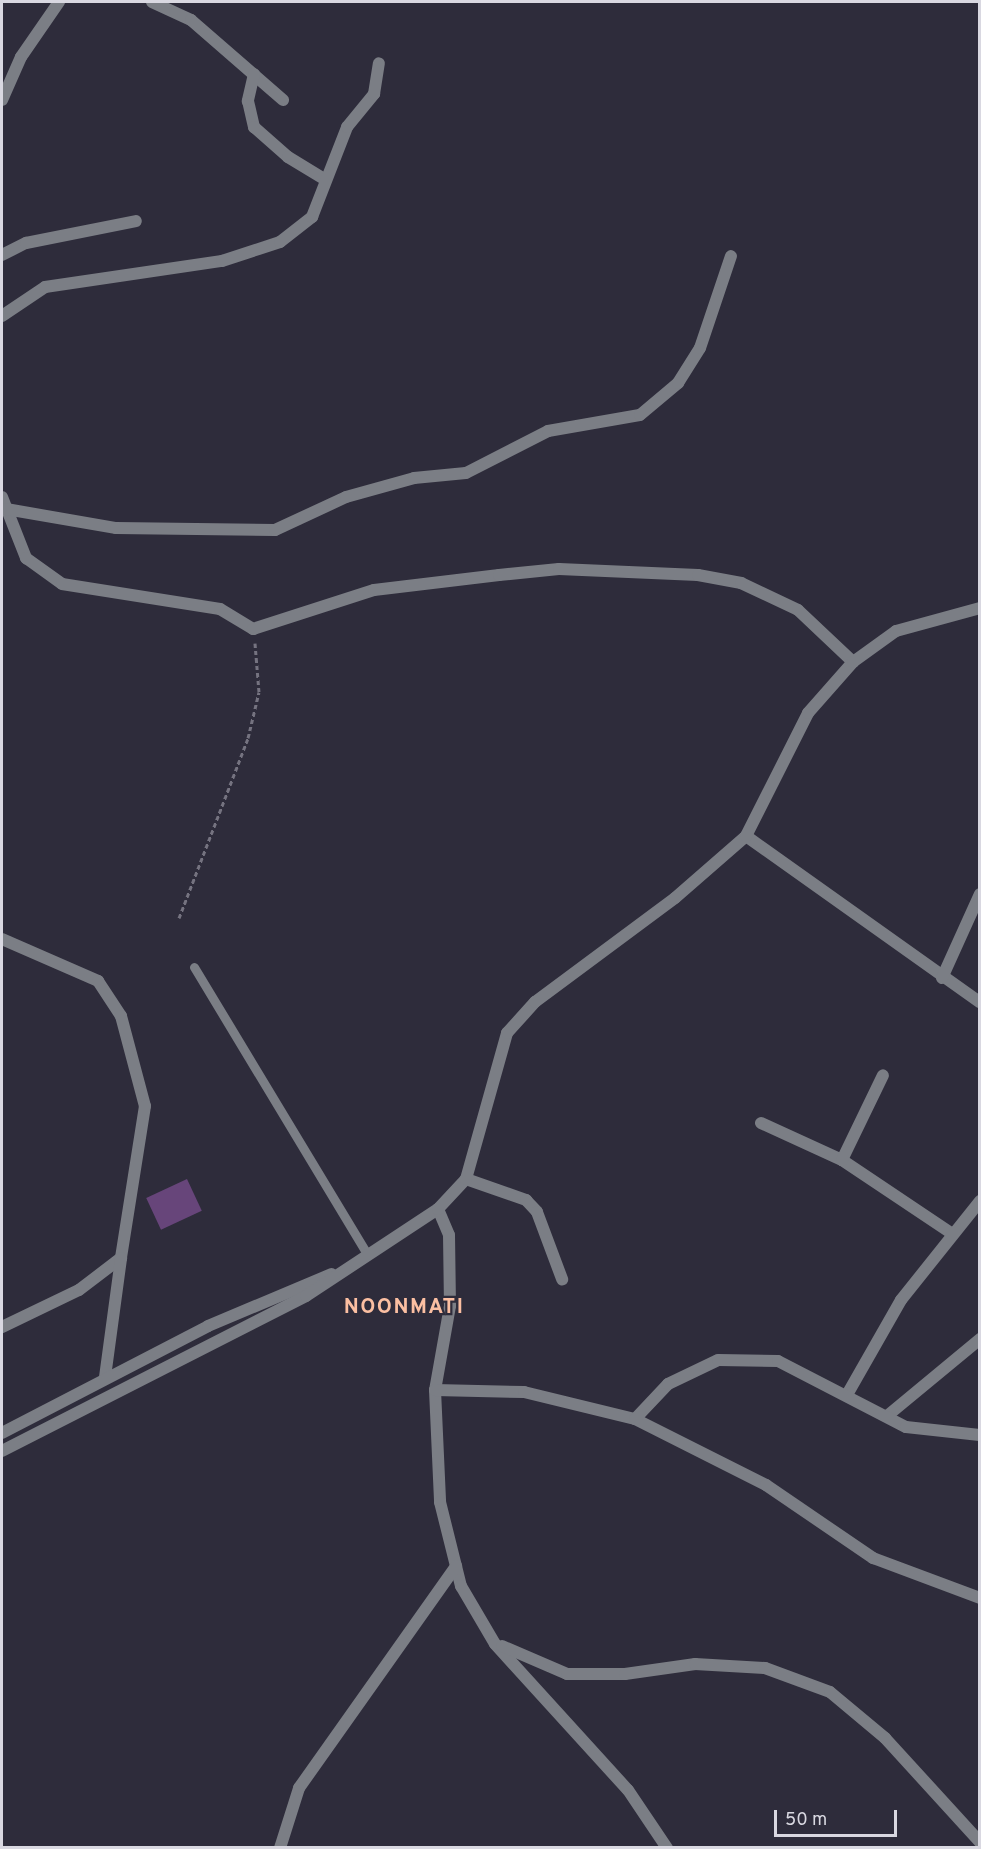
<!DOCTYPE html>
<html>
<head>
<meta charset="utf-8">
<style>
	body { margin:0 }
	#map { position:relative; width:981px; height:1849px; overflow:hidden; background:#2e2c3b; font-family:Overpass,sans-serif }
	div>[style] { position:absolute }
	.building>* { inset:0; background:#67457a; transform-origin:0 0 }
	.path>* { height:3px; margin-top:-1.5px; transform-origin:0; background:repeating-linear-gradient(90deg,#757380 0 4.5px,transparent 0 7.5px) }
	.service>* { height:9px; margin:-4.5px; padding:0 4.5px; transform-origin:4.5px; border-radius:4.5px; background:#7b7e85 }
	.minor>* { height:12px; margin:-6px; padding:0 6px; transform-origin:6px; border-radius:6px; background:#7b7e85 }
	.tertiary>* { height:12px; margin:-6px; padding:0 6px; transform-origin:6px; border-radius:6px; background:#7b7e85 }
	span { translate:-50% -50%; white-space:nowrap; text-align:center; line-height:1.15; -webkit-text-stroke:4.5px #2e2c3b; paint-order:stroke }
	.district-label { font-size:21px; color:#fbbfa2; font-weight:700; letter-spacing:1.5px }
	.frame { position:absolute; inset:0; border:3px solid #d9d8e1; pointer-events:none }
	.scale { position:absolute; left:774px; top:1810px; width:123px; height:27px; box-sizing:border-box; border:3px solid #d9d8e1; border-top:0; padding-left:8px; font-size:18px; line-height:21px; white-space:nowrap; color:#d9d8e1; -webkit-text-stroke:4px #2e2c3b; paint-order:stroke }
</style>
</head>
<body>
<div id="map">
	<div class="building">
		<i style="left:187px;top:1179px;width:35px;height:45px;rotate:65deg"></i>
	</div>
	<div class="path">
		<i style="left:179px;top:918px;width:193px;rotate:-69deg"></i>
		<i style="left:248px;top:738px;width:47px;rotate:-76.6deg"></i>
		<i style="left:259px;top:692px;width:49px;rotate:-94.7deg"></i>
	</div>
	<div class="service">
		<i style="left:194px;top:967px;width:333px;rotate:58.9deg"></i>
	</div>
	<div class="minor">
		<i style="left:152px;top:2px;width:43px;rotate:24.8deg"></i>
		<i style="left:191px;top:20px;width:122px;rotate:41deg"></i>
		<i style="left:254px;top:74px;width:28px;rotate:103deg"></i>
		<i style="left:248px;top:101px;width:27px;rotate:77deg"></i>
		<i style="left:254px;top:127px;width:45px;rotate:41.4deg"></i>
		<i style="left:288px;top:157px;width:44px;rotate:31.2deg"></i>
		<i style="left:2px;top:100px;width:47px;rotate:-66.2deg"></i>
		<i style="left:21px;top:57px;width:67px;rotate:-55.4deg"></i>
		<i style="left:2px;top:255px;width:27px;rotate:-27deg"></i>
		<i style="left:26px;top:243px;width:112px;rotate:-11.3deg"></i>
		<i style="left:2px;top:316px;width:52px;rotate:-34deg"></i>
		<i style="left:45px;top:287px;width:179px;rotate:-8.4deg"></i>
		<i style="left:222px;top:261px;width:61px;rotate:-18.1deg"></i>
		<i style="left:280px;top:242px;width:41px;rotate:-38deg"></i>
		<i style="left:312px;top:217px;width:97px;rotate:-68.7deg"></i>
		<i style="left:347px;top:127px;width:43px;rotate:-50.7deg"></i>
		<i style="left:374px;top:94px;width:31px;rotate:-81deg"></i>
		<i style="left:2px;top:497px;width:66px;rotate:68.5deg"></i>
		<i style="left:26px;top:558px;width:44px;rotate:35.8deg"></i>
		<i style="left:62px;top:584px;width:160px;rotate:9deg"></i>
		<i style="left:220px;top:609px;width:39px;rotate:31deg"></i>
		<i style="left:253px;top:629px;width:127px;rotate:-17.9deg"></i>
		<i style="left:374px;top:590px;width:126px;rotate:-6.8deg"></i>
		<i style="left:499px;top:575px;width:60px;rotate:-5.7deg"></i>
		<i style="left:559px;top:569px;width:139px;rotate:2.5deg"></i>
		<i style="left:698px;top:575px;width:44px;rotate:10.5deg"></i>
		<i style="left:741px;top:583px;width:63px;rotate:25.3deg"></i>
		<i style="left:798px;top:610px;width:76px;rotate:43.4deg"></i>
		<i style="left:6px;top:509px;width:112px;rotate:9.8deg"></i>
		<i style="left:116px;top:528px;width:159px;rotate:0.7deg"></i>
		<i style="left:275px;top:530px;width:78px;rotate:-24.9deg"></i>
		<i style="left:346px;top:497px;width:71px;rotate:-15.6deg"></i>
		<i style="left:414px;top:478px;width:52px;rotate:-5.5deg"></i>
		<i style="left:466px;top:473px;width:92px;rotate:-27.1deg"></i>
		<i style="left:548px;top:431px;width:93px;rotate:-9.9deg"></i>
		<i style="left:640px;top:415px;width:50px;rotate:-40.1deg"></i>
		<i style="left:678px;top:383px;width:41px;rotate:-57.8deg"></i>
		<i style="left:700px;top:348px;width:97px;rotate:-71.4deg"></i>
		<i style="left:746px;top:836px;width:287px;rotate:35.4deg"></i>
		<i style="left:2px;top:939px;width:105px;rotate:23.6deg"></i>
		<i style="left:98px;top:981px;width:42px;rotate:56.7deg"></i>
		<i style="left:121px;top:1016px;width:93px;rotate:75.1deg"></i>
		<i style="left:145px;top:1106px;width:154px;rotate:99deg"></i>
		<i style="left:942px;top:978px;width:92px;rotate:-65.7deg"></i>
		<i style="left:761px;top:1123px;width:89px;rotate:24.6deg"></i>
		<i style="left:842px;top:1160px;width:131px;rotate:33.8deg"></i>
		<i style="left:842px;top:1160px;width:94px;rotate:-64.2deg"></i>
		<i style="left:466px;top:1179px;width:64px;rotate:19.3deg"></i>
		<i style="left:526px;top:1200px;width:16px;rotate:47deg"></i>
		<i style="left:537px;top:1212px;width:72px;rotate:69.5deg"></i>
		<i style="left:438px;top:1209px;width:28px;rotate:67deg"></i>
		<i style="left:449px;top:1235px;width:71px;rotate:89.2deg"></i>
		<i style="left:450px;top:1306px;width:85px;rotate:100.1deg"></i>
		<i style="left:435px;top:1390px;width:112px;rotate:87.4deg"></i>
		<i style="left:440px;top:1502px;width:87px;rotate:76deg"></i>
		<i style="left:461px;top:1586px;width:67px;rotate:59.6deg"></i>
		<i style="left:495px;top:1644px;width:197px;rotate:47.7deg"></i>
		<i style="left:628px;top:1790px;width:70px;rotate:56.1deg"></i>
		<i style="left:435px;top:1390px;width:89px;rotate:1.3deg"></i>
		<i style="left:524px;top:1392px;width:114px;rotate:13.7deg"></i>
		<i style="left:635px;top:1419px;width:147px;rotate:26.7deg"></i>
		<i style="left:766px;top:1485px;width:130px;rotate:34.3deg"></i>
		<i style="left:873px;top:1558px;width:114px;rotate:20.5deg"></i>
		<i style="left:848px;top:1393px;width:107px;rotate:-60.3deg"></i>
		<i style="left:901px;top:1300px;width:127px;rotate:-51.4deg"></i>
		<i style="left:887px;top:1416px;width:121px;rotate:-39.6deg"></i>
		<i style="left:635px;top:1419px;width:48px;rotate:-46.7deg"></i>
		<i style="left:668px;top:1384px;width:55px;rotate:-25.6deg"></i>
		<i style="left:718px;top:1360px;width:60px;rotate:1deg"></i>
		<i style="left:778px;top:1361px;width:144px;rotate:27.3deg"></i>
		<i style="left:906px;top:1427px;width:74px;rotate:6.2deg"></i>
		<i style="left:502px;top:1646px;width:71px;rotate:23.3deg"></i>
		<i style="left:567px;top:1674px;width:58px"></i>
		<i style="left:625px;top:1674px;width:71px;rotate:-8.1deg"></i>
		<i style="left:695px;top:1664px;width:70px;rotate:3.3deg"></i>
		<i style="left:765px;top:1668px;width:69px;rotate:20.3deg"></i>
		<i style="left:830px;top:1692px;width:72px;rotate:39.9deg"></i>
		<i style="left:885px;top:1738px;width:141px;rotate:47.6deg"></i>
		<i style="left:280px;top:1848px;width:63px;rotate:-72.4deg"></i>
		<i style="left:299px;top:1788px;width:272px;rotate:-54.7deg"></i>
	</div>
	<div class="tertiary">
		<i style="left:2px;top:1327px;width:85px;rotate:-25.7deg"></i>
		<i style="left:79px;top:1290px;width:53px;rotate:-37.3deg"></i>
		<i style="left:105px;top:1377px;width:120px;rotate:-82.3deg"></i>
		<i style="left:2px;top:1433px;width:232px;rotate:-27.4deg"></i>
		<i style="left:208px;top:1326px;width:134px;rotate:-22.8deg"></i>
		<i style="left:2px;top:1451px;width:341px;rotate:-27deg"></i>
		<i style="left:306px;top:1296px;width:158px;rotate:-33.4deg"></i>
		<i style="left:438px;top:1209px;width:41px;rotate:-47deg"></i>
		<i style="left:466px;top:1179px;width:152px;rotate:-74.3deg"></i>
		<i style="left:507px;top:1033px;width:42px;rotate:-47.9deg"></i>
		<i style="left:535px;top:1002px;width:174px;rotate:-36.6deg"></i>
		<i style="left:675px;top:898px;width:94px;rotate:-41.1deg"></i>
		<i style="left:746px;top:836px;width:138px;rotate:-63.2deg"></i>
		<i style="left:808px;top:713px;width:68px;rotate:-48.6deg"></i>
		<i style="left:853px;top:662px;width:53px;rotate:-35.8deg"></i>
		<i style="left:896px;top:631px;width:87px;rotate:-15.3deg"></i>
	</div>
	<div class="district-label">
		<span style="left:404px;top:1308px">NOONMATI</span>
	</div>
	<div class="frame"></div>
	<div class="scale">50 m</div>
</div>
</body>
</html>
